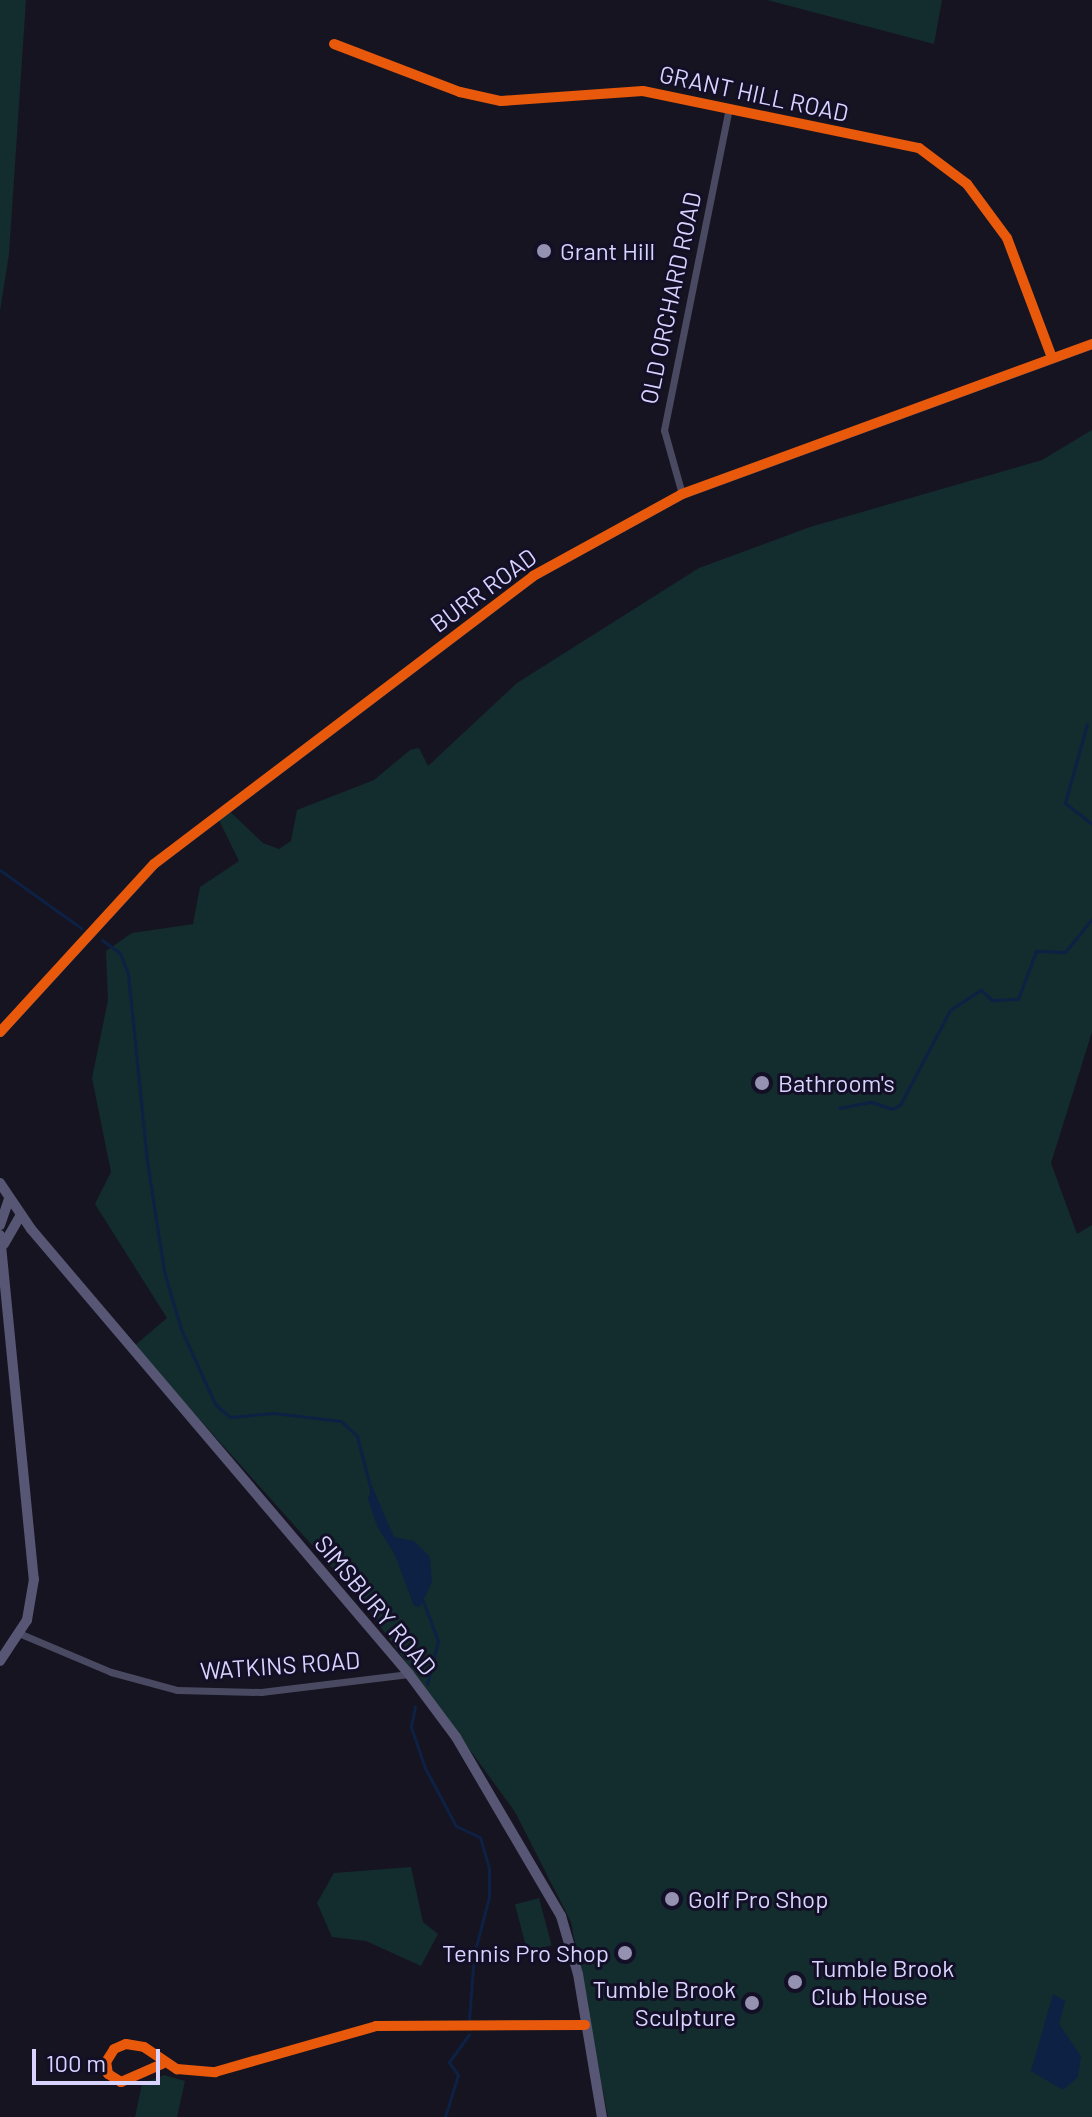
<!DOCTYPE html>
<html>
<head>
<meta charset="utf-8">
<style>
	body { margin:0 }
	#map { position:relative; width:1092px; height:2117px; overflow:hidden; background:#161421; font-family:Barlow,sans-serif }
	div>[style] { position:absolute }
	.green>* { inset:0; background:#132c2d; transform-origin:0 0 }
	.water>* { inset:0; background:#0d2144 }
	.stream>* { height:3px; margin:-1.5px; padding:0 1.5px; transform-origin:1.5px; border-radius:1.5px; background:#0d2144 }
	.minor>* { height:7px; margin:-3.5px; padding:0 3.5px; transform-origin:3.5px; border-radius:3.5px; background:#4a4962 }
	.tertiary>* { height:9px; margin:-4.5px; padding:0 4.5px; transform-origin:4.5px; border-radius:4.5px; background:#4a4962 }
	.secondary>* { height:10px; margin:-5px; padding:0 5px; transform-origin:5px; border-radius:5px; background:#575674 }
	.cycleway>* { height:10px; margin:-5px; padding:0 5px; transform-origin:5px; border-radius:5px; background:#e8590c }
	.dots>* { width:22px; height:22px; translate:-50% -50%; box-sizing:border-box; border:4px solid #130f26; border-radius:50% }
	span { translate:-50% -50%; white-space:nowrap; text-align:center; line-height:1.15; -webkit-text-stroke:6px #130f26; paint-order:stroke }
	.street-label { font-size:24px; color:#d9d4ff }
	.poi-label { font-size:24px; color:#d9d4ff }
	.left { translate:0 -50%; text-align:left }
	.right { translate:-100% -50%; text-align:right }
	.scale { position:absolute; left:32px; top:2049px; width:128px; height:36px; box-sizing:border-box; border:4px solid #d9d4ff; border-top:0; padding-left:10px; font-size:24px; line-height:28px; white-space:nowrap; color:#d9d4ff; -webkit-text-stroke:6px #130f26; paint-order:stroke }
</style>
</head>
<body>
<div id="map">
	<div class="green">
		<i style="clip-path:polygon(0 0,26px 0,9px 254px,0 311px)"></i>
		<i style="clip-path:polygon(767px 0,942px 0,934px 44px)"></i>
		<i style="clip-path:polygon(1092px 430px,1092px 1032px,1051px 1163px,1077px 1234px,1092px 1225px,1092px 2117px,608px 2117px,571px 1922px,515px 1812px,361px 1600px,134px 1346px,167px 1318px,95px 1204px,111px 1172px,92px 1078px,108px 1000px,106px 951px,132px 933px,193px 924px,200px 887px,239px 861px,216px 814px,225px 807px,263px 843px,279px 849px,291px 841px,297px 810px,374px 780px,410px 750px,419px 748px,428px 766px,517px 683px,699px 568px,810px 527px,1042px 460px)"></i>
		<i style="clip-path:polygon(411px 1867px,423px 1922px,438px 1934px,421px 1966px,366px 1941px,332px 1937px,317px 1903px,334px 1873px)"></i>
		<i style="left:539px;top:1898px;width:49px;height:25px;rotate:75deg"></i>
		<i style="clip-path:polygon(164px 2075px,185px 2081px,177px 2117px,135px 2117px,142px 2084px)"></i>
	</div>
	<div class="water">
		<i style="clip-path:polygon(372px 1486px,394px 1537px,414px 1541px,430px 1557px,432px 1582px,420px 1607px,414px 1606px,395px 1555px,377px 1526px,368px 1499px)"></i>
		<i style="clip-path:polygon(1053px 1994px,1065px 2001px,1059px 2024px,1081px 2056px,1078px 2077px,1063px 2090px,1031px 2071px)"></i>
	</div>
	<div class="stream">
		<i style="left:1087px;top:724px;width:82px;rotate:105.6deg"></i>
		<i style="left:1065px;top:803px;width:34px;rotate:38deg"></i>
		<i style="left:0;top:870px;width:100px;rotate:35.6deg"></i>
		<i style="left:102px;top:940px;width:22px;rotate:36deg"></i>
		<i style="left:120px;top:953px;width:22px;rotate:69deg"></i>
		<i style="left:128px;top:974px;width:188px;rotate:84.2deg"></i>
		<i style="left:147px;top:1161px;width:111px;rotate:81.2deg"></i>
		<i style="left:164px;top:1271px;width:60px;rotate:73.7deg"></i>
		<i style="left:181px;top:1329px;width:82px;rotate:65.6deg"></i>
		<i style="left:215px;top:1404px;width:20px;rotate:41deg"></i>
		<i style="left:230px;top:1417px;width:44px;rotate:-5.2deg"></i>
		<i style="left:274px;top:1413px;width:67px;rotate:6.8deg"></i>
		<i style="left:341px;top:1421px;width:22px;rotate:43deg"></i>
		<i style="left:357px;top:1436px;width:60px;rotate:75.5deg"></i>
		<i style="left:839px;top:1108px;width:33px;rotate:-11deg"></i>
		<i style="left:871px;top:1102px;width:22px;rotate:18deg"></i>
		<i style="left:892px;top:1109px;width:9px;rotate:-27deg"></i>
		<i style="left:900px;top:1105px;width:107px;rotate:-62.2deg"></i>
		<i style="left:950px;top:1010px;width:37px;rotate:-33deg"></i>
		<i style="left:981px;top:990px;width:15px;rotate:42deg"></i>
		<i style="left:992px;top:1000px;width:26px;rotate:-2deg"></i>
		<i style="left:1018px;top:999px;width:51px;rotate:-69.4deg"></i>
		<i style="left:1036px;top:951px;width:29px;rotate:2deg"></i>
		<i style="left:1065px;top:952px;width:43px;rotate:-50.7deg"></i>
		<i style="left:423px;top:1601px;width:43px;rotate:69.4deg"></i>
		<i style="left:438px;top:1641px;width:44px;rotate:104.3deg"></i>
		<i style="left:415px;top:1706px;width:21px;rotate:101deg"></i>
		<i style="left:411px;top:1727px;width:43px;rotate:71.1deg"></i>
		<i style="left:425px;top:1768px;width:66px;rotate:61.9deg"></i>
		<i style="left:456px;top:1826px;width:26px;rotate:25deg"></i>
		<i style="left:480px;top:1837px;width:32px;rotate:74deg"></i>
		<i style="left:489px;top:1868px;width:29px;rotate:90deg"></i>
		<i style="left:489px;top:1897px;width:59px;rotate:104.7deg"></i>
		<i style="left:474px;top:1954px;width:66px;rotate:94.3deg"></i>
		<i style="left:445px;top:2117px;width:44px;rotate:-72.8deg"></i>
		<i style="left:458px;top:2075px;width:16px;rotate:-125deg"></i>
		<i style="left:449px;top:2062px;width:34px;rotate:-54deg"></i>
	</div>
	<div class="minor">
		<i style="left:334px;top:44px;width:135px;rotate:20.9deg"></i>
		<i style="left:460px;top:92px;width:42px;rotate:12.4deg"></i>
		<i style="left:501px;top:101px;width:142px;rotate:-4deg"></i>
		<i style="left:643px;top:91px;width:282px;rotate:11.7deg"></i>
		<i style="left:919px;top:148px;width:60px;rotate:36.9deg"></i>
		<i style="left:967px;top:184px;width:67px;rotate:53.5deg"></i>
		<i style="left:1007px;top:238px;width:128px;rotate:69.4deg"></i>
		<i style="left:682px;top:494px;width:66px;rotate:-105.7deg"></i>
		<i style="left:664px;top:430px;width:328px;rotate:-78.6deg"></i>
		<i style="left:21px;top:1634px;width:98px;rotate:22.9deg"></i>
		<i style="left:111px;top:1672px;width:68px;rotate:15.3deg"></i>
		<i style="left:177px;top:1690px;width:84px;rotate:1.4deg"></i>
		<i style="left:261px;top:1692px;width:149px;rotate:-6.9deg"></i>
		<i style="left:162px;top:2064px;width:45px;rotate:156.3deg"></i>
		<i style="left:121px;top:2082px;width:15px;rotate:-148deg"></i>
		<i style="left:108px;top:2074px;width:12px;rotate:-99deg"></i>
		<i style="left:106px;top:2062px;width:15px;rotate:-58deg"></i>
		<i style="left:114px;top:2049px;width:13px;rotate:-23deg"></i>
		<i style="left:126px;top:2044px;width:18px;rotate:9deg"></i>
		<i style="left:144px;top:2047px;width:40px;rotate:34deg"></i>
		<i style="left:177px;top:2069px;width:38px;rotate:5deg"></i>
		<i style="left:215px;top:2072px;width:167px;rotate:-15.9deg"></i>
		<i style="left:376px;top:2026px;width:209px;rotate:-0.3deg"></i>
	</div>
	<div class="tertiary">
		<i style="left:0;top:1032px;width:228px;rotate:-47.5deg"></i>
		<i style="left:154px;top:864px;width:476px;rotate:-37.2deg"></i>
		<i style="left:533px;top:576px;width:170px;rotate:-28.8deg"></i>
		<i style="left:682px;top:494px;width:437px;rotate:-20.1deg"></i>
	</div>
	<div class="secondary">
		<i style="left:0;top:1183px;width:55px;rotate:56deg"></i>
		<i style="left:31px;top:1229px;width:584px;rotate:49.65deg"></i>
		<i style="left:409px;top:1674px;width:79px;rotate:53.3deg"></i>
		<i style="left:456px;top:1737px;width:208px;rotate:59.6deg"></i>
		<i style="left:561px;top:1916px;width:60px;rotate:73.7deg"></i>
		<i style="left:578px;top:1974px;width:145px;rotate:80.5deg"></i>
		<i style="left:0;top:1225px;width:28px;rotate:-71deg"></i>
		<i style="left:0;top:1235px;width:346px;rotate:84.4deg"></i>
		<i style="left:34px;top:1579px;width:42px;rotate:99.7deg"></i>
		<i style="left:27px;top:1620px;width:49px;rotate:123.4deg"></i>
		<i style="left:4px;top:1244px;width:34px;rotate:-60deg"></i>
	</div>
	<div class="cycleway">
		<i style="left:334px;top:44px;width:135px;rotate:20.9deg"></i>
		<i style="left:460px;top:92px;width:42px;rotate:12.4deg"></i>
		<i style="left:501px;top:101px;width:142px;rotate:-4deg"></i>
		<i style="left:643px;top:91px;width:282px;rotate:11.7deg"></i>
		<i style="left:919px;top:148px;width:60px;rotate:36.9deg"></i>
		<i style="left:967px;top:184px;width:67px;rotate:53.5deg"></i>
		<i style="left:1007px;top:238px;width:128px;rotate:69.4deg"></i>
		<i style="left:0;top:1032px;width:228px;rotate:-47.5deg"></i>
		<i style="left:154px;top:864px;width:476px;rotate:-37.2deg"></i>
		<i style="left:533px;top:576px;width:170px;rotate:-28.8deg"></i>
		<i style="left:682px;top:494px;width:437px;rotate:-20.1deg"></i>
		<i style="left:162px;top:2064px;width:45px;rotate:156.3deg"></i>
		<i style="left:121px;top:2082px;width:15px;rotate:-148deg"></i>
		<i style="left:108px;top:2074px;width:12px;rotate:-99deg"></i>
		<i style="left:106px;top:2062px;width:15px;rotate:-58deg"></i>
		<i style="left:114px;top:2049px;width:13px;rotate:-23deg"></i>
		<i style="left:126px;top:2044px;width:18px;rotate:9deg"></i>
		<i style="left:144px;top:2047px;width:40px;rotate:34deg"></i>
		<i style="left:177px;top:2069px;width:38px;rotate:5deg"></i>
		<i style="left:215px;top:2072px;width:167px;rotate:-15.9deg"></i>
		<i style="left:376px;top:2026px;width:209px;rotate:-0.3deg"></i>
	</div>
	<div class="dots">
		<i style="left:544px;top:251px;background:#9591b1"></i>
		<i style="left:762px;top:1083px;background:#9591b1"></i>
		<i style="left:672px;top:1899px;background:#9591b1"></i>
		<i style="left:625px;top:1953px;background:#9591b1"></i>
		<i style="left:795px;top:1982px;background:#9591b1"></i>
		<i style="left:752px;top:2003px;background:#9591b1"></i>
	</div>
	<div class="street-label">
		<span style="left:754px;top:93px;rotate:12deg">GRANT HILL ROAD</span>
		<span style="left:670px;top:298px;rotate:-78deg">OLD ORCHARD ROAD</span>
		<span style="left:483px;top:590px;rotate:-36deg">BURR ROAD</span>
		<span style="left:376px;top:1605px;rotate:50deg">SIMSBURY ROAD</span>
		<span style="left:280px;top:1665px;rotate:-4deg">WATKINS ROAD</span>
	</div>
	<div class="poi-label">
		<span class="left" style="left:560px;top:251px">Grant Hill</span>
		<span class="left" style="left:778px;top:1083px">Bathroom's</span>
		<span class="left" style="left:688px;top:1899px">Golf Pro Shop</span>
		<span class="right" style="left:609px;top:1953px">Tennis Pro Shop</span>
		<span class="left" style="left:811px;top:1982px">Tumble Brook<br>Club House</span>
		<span class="right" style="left:736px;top:2003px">Tumble Brook<br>Sculpture</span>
	</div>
	<div class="scale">100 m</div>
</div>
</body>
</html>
